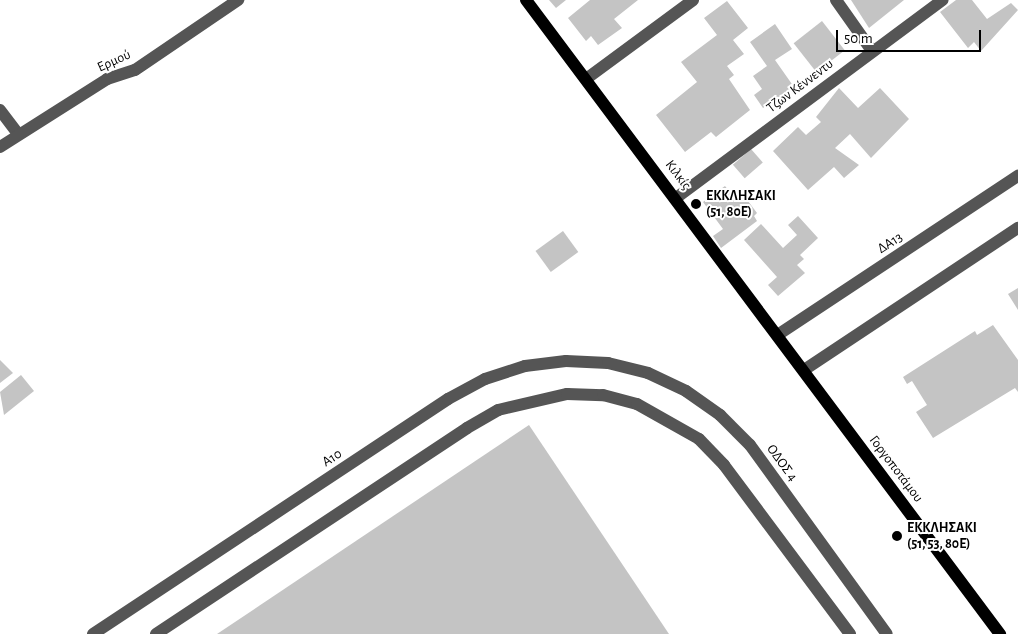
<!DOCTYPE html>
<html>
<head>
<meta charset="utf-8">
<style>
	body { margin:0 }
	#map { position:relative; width:1018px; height:634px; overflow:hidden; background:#fff; font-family:"Alegreya Sans",sans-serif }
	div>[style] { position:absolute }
	.building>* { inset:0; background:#c4c4c4; transform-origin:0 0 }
	.minor>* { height:12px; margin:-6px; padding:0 6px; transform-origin:6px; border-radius:6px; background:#555 }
	.major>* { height:12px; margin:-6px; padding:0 6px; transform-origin:6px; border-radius:6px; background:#000 }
	.dots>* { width:14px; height:14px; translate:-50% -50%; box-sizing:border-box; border:2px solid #fff; border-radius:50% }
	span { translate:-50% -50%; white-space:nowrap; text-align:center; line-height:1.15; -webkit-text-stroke:4px #fff; paint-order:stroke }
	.street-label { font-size:14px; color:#000 }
	.poi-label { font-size:14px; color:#000; font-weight:700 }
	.left { translate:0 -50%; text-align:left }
	.scale { position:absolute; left:836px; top:30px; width:145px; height:22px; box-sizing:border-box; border:2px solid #000; border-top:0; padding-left:6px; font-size:15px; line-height:18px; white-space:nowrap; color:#000; -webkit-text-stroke:4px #fff; paint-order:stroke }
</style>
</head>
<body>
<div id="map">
	<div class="building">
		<i style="clip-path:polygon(549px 0,566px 0,556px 8px)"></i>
		<i style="clip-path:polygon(590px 0,638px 0,614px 19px,622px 28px,598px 45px,591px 36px,586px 41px,568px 18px)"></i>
		<i style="clip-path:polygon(851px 0,904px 0,869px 28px)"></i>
		<i style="clip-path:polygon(956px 0,972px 0,987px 19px,1011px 3px,1018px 10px,981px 51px,974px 42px,968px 48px,940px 12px)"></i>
		<i style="clip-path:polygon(727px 1px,748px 28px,733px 40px,744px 54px,727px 66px,734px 75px,729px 79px,750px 110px,716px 137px,711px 132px,685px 152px,656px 115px,697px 82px,681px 62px,717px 35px,704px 18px)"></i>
		<i style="left:822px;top:21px;width:37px;height:36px;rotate:52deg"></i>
		<i style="clip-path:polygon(775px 24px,792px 49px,775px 60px,794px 87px,763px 108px,754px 95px,762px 89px,753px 76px,767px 66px,750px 42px)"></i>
		<i style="clip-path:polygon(839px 88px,858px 108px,880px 88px,909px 119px,871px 158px,850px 134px,835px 148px,859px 165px,844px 178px,834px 167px,808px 190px,773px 151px,798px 127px,806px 135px,821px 122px,816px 117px)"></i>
		<i style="left:751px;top:149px;width:18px;height:24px;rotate:49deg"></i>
		<i style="clip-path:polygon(725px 186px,735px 199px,742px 193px,757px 213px,754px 216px,757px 221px,721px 248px,713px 236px,723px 229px,703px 202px)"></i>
		<i style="clip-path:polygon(798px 216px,818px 238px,800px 255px,804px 259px,797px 265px,805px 273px,778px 296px,768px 285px,777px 277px,744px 240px,761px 224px,783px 248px,797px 235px,788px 225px)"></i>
		<i style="left:563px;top:231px;width:26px;height:34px;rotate:54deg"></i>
		<i style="clip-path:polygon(1018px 288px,1018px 310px,1008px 294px)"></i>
		<i style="clip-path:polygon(993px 325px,1018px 360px,1018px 392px,1015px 388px,933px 438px,916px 412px,927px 405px,912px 381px,907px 384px,903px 377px,975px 331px,977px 335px)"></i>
		<i style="clip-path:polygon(0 360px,13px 373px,0 383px)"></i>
		<i style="clip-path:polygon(21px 375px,34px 391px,4px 415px,0 392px)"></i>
		<i style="clip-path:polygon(529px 425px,669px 634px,217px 634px)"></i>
	</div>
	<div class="minor">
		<i style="left:836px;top:0;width:62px;rotate:54.8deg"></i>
		<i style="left:586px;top:79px;width:133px;rotate:-36.4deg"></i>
		<i style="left:0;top:110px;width:30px;rotate:53deg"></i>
		<i style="left:0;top:147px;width:127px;rotate:-32.4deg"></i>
		<i style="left:107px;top:79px;width:29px;rotate:-18deg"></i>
		<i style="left:135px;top:70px;width:125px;rotate:-34.2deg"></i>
		<i style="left:676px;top:198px;width:332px;rotate:-36.6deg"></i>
		<i style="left:779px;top:334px;width:287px;rotate:-33.5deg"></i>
		<i style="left:804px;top:370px;width:257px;rotate:-33.6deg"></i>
		<i style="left:93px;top:634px;width:426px;rotate:-33.5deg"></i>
		<i style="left:448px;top:399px;width:42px;rotate:-28.4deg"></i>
		<i style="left:485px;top:379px;width:42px;rotate:-18deg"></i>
		<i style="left:525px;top:366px;width:41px;rotate:-7deg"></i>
		<i style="left:566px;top:361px;width:42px;rotate:2.7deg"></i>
		<i style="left:608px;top:363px;width:41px;rotate:14deg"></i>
		<i style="left:648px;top:373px;width:42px;rotate:25.3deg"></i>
		<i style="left:686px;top:391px;width:42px;rotate:35.2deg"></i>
		<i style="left:720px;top:415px;width:42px;rotate:45deg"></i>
		<i style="left:750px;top:445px;width:233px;rotate:54.1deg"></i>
		<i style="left:156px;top:634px;width:373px;rotate:-33.5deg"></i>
		<i style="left:467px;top:428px;width:36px;rotate:-30deg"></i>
		<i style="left:498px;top:410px;width:71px;rotate:-13.1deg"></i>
		<i style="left:567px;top:394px;width:36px;rotate:2deg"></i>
		<i style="left:603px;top:395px;width:35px;rotate:15deg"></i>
		<i style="left:637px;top:404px;width:71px;rotate:29.4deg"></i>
		<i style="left:699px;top:439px;width:36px;rotate:46deg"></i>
		<i style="left:724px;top:465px;width:211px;rotate:53.3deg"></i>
	</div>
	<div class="major">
		<i style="left:526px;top:0;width:792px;rotate:53.22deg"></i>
	</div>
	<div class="dots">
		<i style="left:696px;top:204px;background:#000"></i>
		<i style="left:897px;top:536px;background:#000"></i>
	</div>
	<div class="street-label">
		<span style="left:114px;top:61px;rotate:-24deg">Ερμού</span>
		<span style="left:800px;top:86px;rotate:-37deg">Τζων Κέννεντυ</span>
		<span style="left:678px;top:175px;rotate:53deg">Κιλκίς</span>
		<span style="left:890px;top:243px;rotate:-33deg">ΔΑ13</span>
		<span style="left:332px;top:458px;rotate:-33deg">Α10</span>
		<span style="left:782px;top:463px;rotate:54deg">ΟΔΟΣ 4</span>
		<span style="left:896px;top:469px;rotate:53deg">Γοργοποτάμου</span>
	</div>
	<div class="poi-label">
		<span class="left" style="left:706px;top:204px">ΕΚΚΛΗΣΑΚΙ<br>(51, 80Ε)</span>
		<span class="left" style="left:907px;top:536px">ΕΚΚΛΗΣΑΚΙ<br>(51, 53, 80Ε)</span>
	</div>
	<div class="scale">50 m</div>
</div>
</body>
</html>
